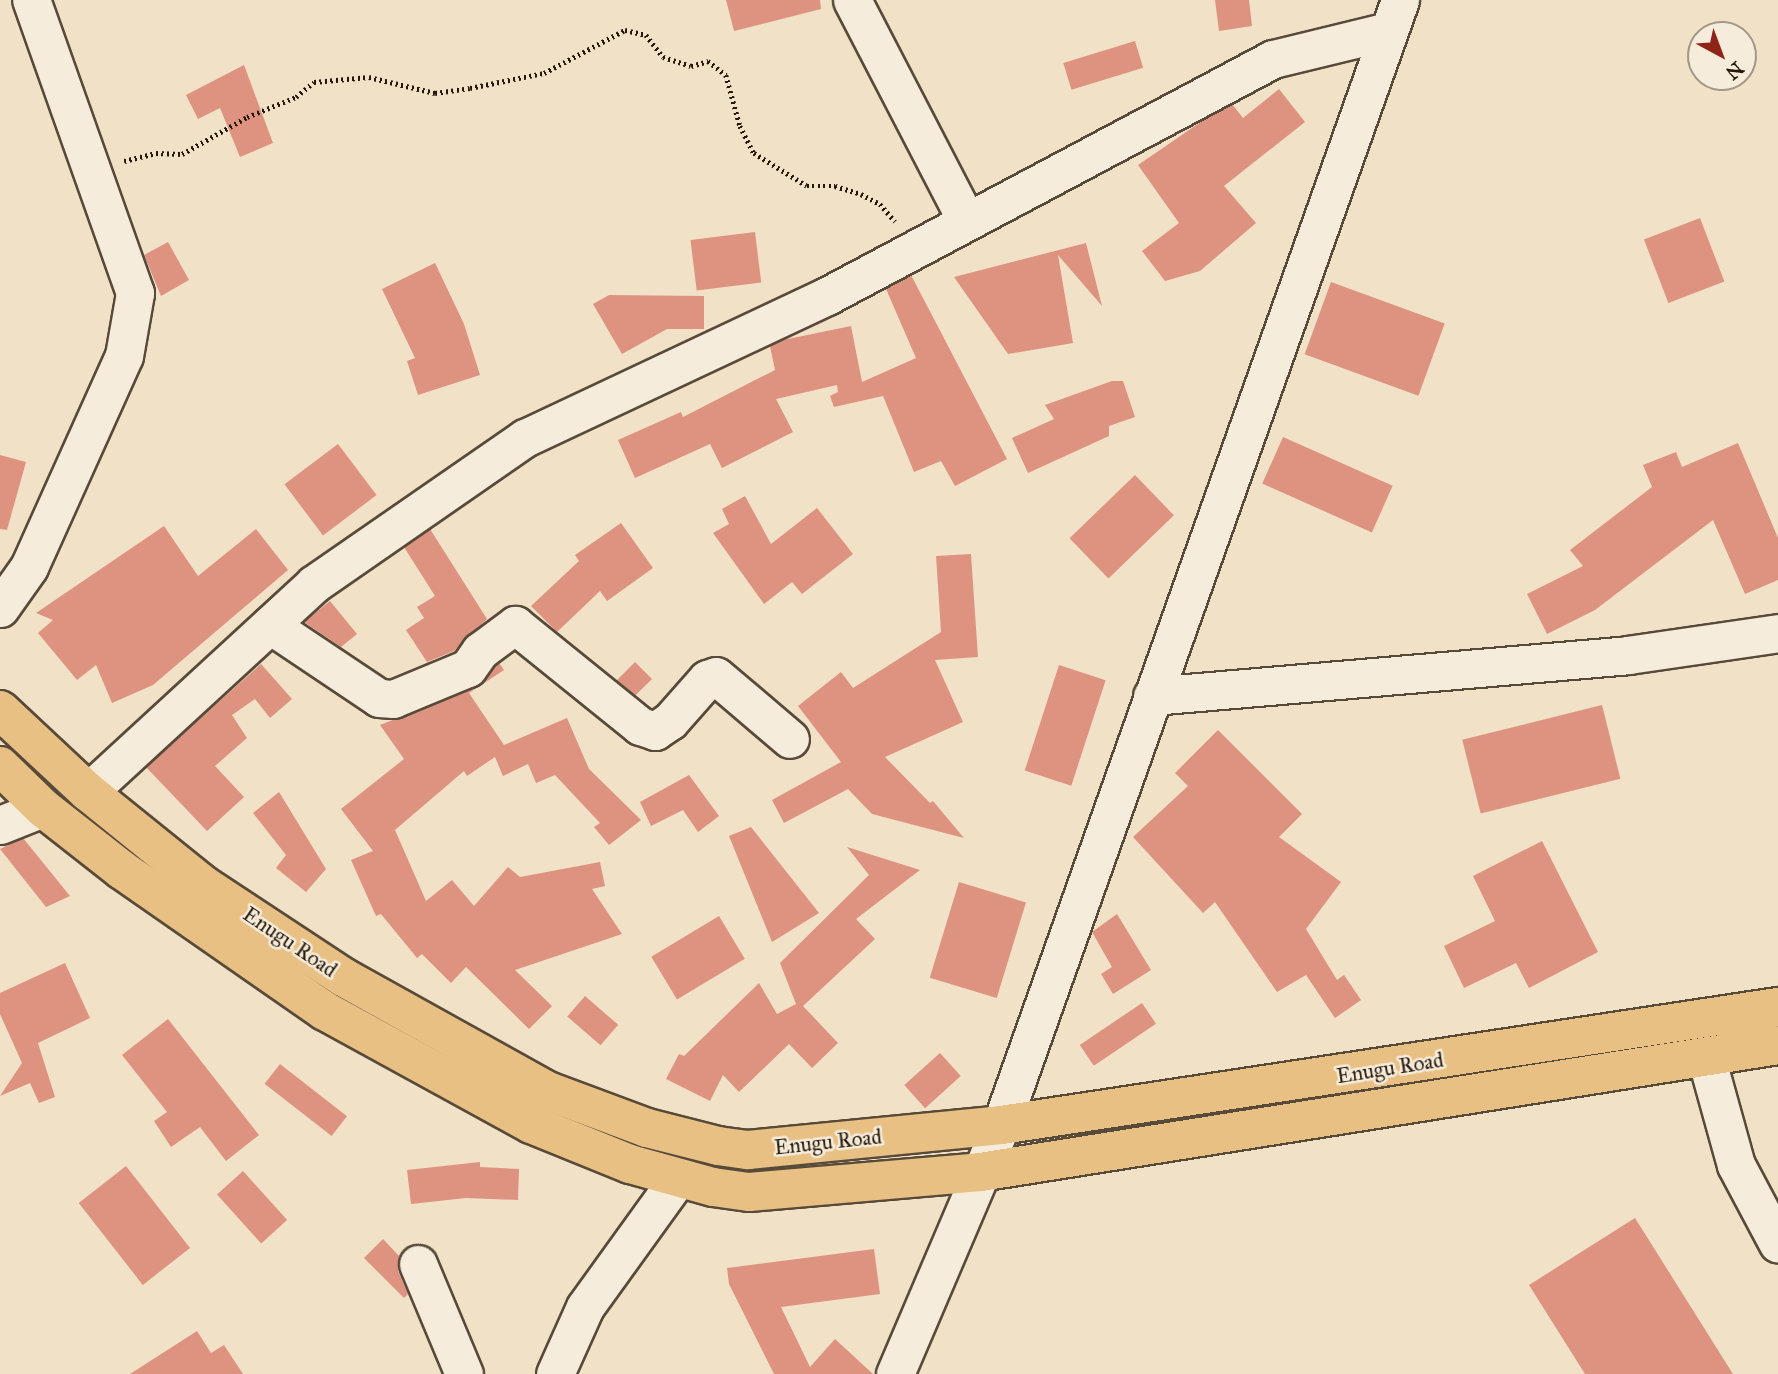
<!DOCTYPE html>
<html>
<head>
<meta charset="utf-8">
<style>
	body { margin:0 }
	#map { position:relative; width:1778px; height:1374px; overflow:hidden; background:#f1e1c7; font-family:"IM FELL Great Primer",serif }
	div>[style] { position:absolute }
	.building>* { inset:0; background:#de9380; transform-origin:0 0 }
	.path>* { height:4.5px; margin-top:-2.25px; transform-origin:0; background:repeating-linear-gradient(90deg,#25180a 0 2px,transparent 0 5.5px) }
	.roads { filter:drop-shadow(2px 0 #584a39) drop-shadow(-2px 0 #584a39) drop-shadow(0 2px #584a39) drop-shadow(0 -2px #584a39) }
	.minor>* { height:37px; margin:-18.5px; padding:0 18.5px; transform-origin:18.5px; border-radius:18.5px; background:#f6ecdb }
	.major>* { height:38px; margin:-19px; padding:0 19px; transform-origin:19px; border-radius:19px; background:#e8c084 }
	span { translate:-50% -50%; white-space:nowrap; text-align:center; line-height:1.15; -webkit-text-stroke:5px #f6ecdb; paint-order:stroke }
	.street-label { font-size:21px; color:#25180a }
	.north { position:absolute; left:1687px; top:21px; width:70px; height:70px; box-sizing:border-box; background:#f6ecdb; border:2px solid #a29787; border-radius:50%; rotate:139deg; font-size:19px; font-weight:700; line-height:28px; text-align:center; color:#25180a }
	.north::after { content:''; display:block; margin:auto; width:24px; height:32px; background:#8f2418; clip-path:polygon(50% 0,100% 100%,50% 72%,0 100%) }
</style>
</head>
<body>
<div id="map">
	<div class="building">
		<i style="clip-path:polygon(726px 0,820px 0,821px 9px,734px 31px)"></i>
		<i style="clip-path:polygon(1215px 0,1249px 0,1252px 26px,1219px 31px)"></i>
		<i style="left:1135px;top:41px;width:28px;height:75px;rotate:73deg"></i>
		<i style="clip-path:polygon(244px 65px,273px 143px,240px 157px,220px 108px,198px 119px,186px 95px)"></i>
		<i style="clip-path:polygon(1279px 89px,1305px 122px,1224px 186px,1256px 223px,1200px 271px,1165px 281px,1142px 251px,1179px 223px,1138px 165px,1208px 117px,1232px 104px,1243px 118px)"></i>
		<i style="left:1700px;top:218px;width:68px;height:60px;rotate:69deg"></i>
		<i style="left:755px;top:232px;width:51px;height:65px;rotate:83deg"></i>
		<i style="clip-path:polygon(168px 242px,189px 280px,161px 296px,144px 255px)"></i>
		<i style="clip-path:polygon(1086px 243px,1102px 306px,1058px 255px,1073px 343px,1008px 354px,954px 277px)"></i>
		<i style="clip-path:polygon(435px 263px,464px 324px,480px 375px,418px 395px,407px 361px,415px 358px,382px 289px)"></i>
		<i style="clip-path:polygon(911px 275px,1007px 459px,955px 486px,941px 461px,914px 472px,883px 396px,834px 407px,830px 396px,838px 392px,837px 385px,776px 399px,793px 432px,722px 468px,710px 444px,635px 478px,618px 440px,681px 412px,683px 417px,775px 370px,770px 346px,783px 340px,851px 326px,862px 382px,916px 358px,886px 289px)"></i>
		<i style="left:1331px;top:282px;width:121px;height:77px;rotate:20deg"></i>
		<i style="clip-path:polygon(609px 295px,704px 296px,704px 329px,667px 329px,622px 354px,593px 304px)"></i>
		<i style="clip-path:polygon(1112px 381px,1123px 381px,1135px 417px,1109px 426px,1109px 436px,1028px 473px,1012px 438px,1054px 419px,1045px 405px)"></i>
		<i style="left:1283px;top:437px;width:120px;height:51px;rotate:24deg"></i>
		<i style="clip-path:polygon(1738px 443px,1778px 538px,1778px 580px,1745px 594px,1713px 520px,1595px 610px,1547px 634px,1527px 594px,1583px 566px,1570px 550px,1652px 487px,1643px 465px,1676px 452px,1682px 467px)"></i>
		<i style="left:338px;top:444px;width:64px;height:67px;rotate:53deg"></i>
		<i style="clip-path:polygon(0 455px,26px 462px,7px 530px,0 529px)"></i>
		<i style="left:1135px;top:475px;width:56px;height:91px;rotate:46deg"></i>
		<i style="clip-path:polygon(745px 496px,771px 544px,817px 508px,853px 554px,802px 594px,792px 582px,764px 604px,713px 533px,729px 524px,722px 509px)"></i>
		<i style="clip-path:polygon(621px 523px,653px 568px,607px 601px,600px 591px,557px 632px,531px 606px,579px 561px,575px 555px)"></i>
		<i style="clip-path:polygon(164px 526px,198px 576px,256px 529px,288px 570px,153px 685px,112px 703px,96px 665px,77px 680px,38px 633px,53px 620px,36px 613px)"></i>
		<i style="clip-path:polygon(430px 529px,487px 619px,454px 651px,427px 662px,406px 630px,424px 618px,417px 607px,435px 596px,404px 547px)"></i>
		<i style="clip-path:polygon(971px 554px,978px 657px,935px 660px,963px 722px,885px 757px,930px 803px,933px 801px,964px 838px,872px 814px,848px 789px,784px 823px,772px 800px,841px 762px,798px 706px,841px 672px,853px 688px,941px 632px,936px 556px)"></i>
		<i style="clip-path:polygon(330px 601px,357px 634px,341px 647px,304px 622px)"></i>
		<i style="left:635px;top:662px;width:24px;height:26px;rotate:45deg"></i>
		<i style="clip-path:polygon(499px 663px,504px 670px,469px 693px,504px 745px,567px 718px,589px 769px,641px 820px,609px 845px,594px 827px,600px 823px,555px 775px,536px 783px,528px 764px,503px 776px,495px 757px,467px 776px,464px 771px,395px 830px,426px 901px,452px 880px,474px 906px,508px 867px,520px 877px,600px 862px,605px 886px,592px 889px,622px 934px,515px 970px,552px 1006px,529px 1029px,466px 967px,451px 983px,422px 954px,417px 958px,381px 914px,376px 916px,351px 860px,373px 851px,341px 809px,404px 759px,380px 725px,476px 687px)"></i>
		<i style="clip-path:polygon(261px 664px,292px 699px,270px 718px,255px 699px,232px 715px,247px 738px,215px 766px,244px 797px,207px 831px,146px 767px)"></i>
		<i style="left:1059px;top:665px;width:49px;height:111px;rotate:18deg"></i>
		<i style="left:1602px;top:705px;width:76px;height:144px;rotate:76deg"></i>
		<i style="clip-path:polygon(1218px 730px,1302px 814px,1279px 837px,1341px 882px,1306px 929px,1337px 980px,1344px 975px,1361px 1000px,1335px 1018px,1306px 975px,1277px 992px,1215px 902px,1203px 913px,1133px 837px,1188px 786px,1175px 773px)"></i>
		<i style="clip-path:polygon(689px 775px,719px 816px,698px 832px,683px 810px,651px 826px,640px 802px)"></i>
		<i style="clip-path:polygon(279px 792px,326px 869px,306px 892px,276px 868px,286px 855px,253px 813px)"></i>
		<i style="clip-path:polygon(751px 827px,819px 913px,772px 942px,729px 836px)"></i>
		<i style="clip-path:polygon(23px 838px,70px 896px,46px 907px,0 849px)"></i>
		<i style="clip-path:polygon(1542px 841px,1598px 952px,1529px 988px,1516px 963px,1464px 988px,1444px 946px,1495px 921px,1473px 876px)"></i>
		<i style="clip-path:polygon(847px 847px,920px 870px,856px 919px,875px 939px,803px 1006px,838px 1043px,812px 1068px,789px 1044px,739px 1092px,723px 1075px,710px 1101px,666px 1079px,679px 1054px,684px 1056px,759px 983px,777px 1014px,796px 1004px,780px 963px,869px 875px)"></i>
		<i style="left:959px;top:882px;width:70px;height:100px;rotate:17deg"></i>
		<i style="clip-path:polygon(1117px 914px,1151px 970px,1113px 994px,1101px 974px,1112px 967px,1092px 932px)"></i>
		<i style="left:719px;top:916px;width:50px;height:79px;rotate:59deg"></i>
		<i style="clip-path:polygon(65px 963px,90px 1018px,38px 1043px,55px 1097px,39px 1103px,30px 1083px,0 1096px,22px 1063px,0 1014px,0 993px)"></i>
		<i style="left:585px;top:996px;width:44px;height:27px;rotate:41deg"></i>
		<i style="left:1142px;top:1003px;width:25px;height:75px;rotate:56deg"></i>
		<i style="clip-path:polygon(168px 1019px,259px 1135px,226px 1161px,200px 1127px,171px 1147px,154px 1121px,167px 1112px,122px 1055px)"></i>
		<i style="left:940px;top:1053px;width:31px;height:48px;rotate:48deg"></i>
		<i style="left:280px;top:1064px;width:85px;height:25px;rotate:38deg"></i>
		<i style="clip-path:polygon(480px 1162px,480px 1167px,519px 1169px,518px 1200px,466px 1198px,411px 1204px,407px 1170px)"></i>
		<i style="left:126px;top:1166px;width:104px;height:60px;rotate:52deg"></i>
		<i style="left:243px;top:1171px;width:66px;height:35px;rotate:48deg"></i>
		<i style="clip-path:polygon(1635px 1218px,1733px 1374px,1585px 1374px,1529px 1285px)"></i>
		<i style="clip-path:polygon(383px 1239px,399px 1256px,398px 1271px,408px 1294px,404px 1298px,364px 1258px)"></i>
		<i style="clip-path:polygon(874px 1249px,880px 1294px,781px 1307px,810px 1367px,835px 1339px,873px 1374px,774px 1374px,729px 1284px,727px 1268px)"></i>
		<i style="clip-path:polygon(197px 1331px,211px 1353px,224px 1345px,243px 1374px,130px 1374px)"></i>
	</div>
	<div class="path">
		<i style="left:124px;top:161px;width:33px;rotate:-14deg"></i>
		<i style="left:156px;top:153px;width:26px;rotate:2deg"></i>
		<i style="left:182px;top:154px;width:75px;rotate:-29.6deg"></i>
		<i style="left:247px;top:117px;width:53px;rotate:-22.2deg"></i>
		<i style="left:296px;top:97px;width:23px;rotate:-40deg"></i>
		<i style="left:314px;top:82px;width:55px;rotate:-5.2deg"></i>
		<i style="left:369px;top:77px;width:68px;rotate:13.6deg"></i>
		<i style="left:435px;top:93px;width:35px;rotate:-8deg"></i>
		<i style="left:470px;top:88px;width:76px;rotate:-11.5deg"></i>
		<i style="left:544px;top:73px;width:92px;rotate:-28deg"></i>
		<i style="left:625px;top:30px;width:22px;rotate:13deg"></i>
		<i style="left:646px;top:35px;width:28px;rotate:52deg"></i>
		<i style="left:663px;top:57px;width:29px;rotate:18deg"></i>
		<i style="left:691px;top:66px;width:18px;rotate:-16deg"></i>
		<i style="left:708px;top:61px;width:23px;rotate:38deg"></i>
		<i style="left:726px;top:75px;width:53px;rotate:74.6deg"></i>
		<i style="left:740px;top:126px;width:30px;rotate:63deg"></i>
		<i style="left:754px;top:153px;width:62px;rotate:31.9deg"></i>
		<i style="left:807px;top:186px;width:28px"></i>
		<i style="left:835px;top:186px;width:27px;rotate:17deg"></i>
		<i style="left:861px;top:194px;width:21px;rotate:28deg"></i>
		<i style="left:880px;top:204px;width:23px;rotate:49deg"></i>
	</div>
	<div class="roads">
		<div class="minor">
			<i style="left:852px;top:0;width:248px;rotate:62.6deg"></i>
			<i style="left:0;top:608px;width:50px;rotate:-54.7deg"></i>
			<i style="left:29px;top:567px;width:231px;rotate:-65.8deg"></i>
			<i style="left:124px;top:356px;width:64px;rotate:-80.1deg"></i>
			<i style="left:135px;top:293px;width:311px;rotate:-109.5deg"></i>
			<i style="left:270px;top:625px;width:131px;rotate:33.8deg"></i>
			<i style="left:379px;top:698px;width:14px;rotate:4deg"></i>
			<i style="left:393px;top:699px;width:81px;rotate:-22.5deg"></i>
			<i style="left:468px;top:668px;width:21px;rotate:-55deg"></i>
			<i style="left:480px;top:651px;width:44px;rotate:-36.6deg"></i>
			<i style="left:515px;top:625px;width:161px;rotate:38.9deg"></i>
			<i style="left:640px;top:726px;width:16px;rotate:18deg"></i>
			<i style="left:655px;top:731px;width:18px;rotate:-34deg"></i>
			<i style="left:670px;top:721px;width:56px;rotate:-48.6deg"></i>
			<i style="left:707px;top:679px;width:9px;rotate:-18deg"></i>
			<i style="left:716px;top:676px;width:97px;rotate:40.4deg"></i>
			<i style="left:1152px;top:696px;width:478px;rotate:-4.9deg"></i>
			<i style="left:1628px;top:655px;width:152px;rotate:-8.3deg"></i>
			<i style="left:88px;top:792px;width:307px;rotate:-42.6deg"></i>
			<i style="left:314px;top:584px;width:257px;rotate:-34.7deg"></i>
			<i style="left:525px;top:438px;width:334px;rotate:-25.2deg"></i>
			<i style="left:827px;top:296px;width:505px;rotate:-27.99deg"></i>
			<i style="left:1273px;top:59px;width:118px;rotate:-13.7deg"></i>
			<i style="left:0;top:825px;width:46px;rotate:-21.6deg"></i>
			<i style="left:1706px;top:1057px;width:112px;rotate:74.5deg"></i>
			<i style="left:1736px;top:1165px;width:89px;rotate:62deg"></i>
			<i style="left:418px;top:1264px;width:119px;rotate:67.3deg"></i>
			<i style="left:555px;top:1374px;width:73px;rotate:-65.9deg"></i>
			<i style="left:585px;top:1307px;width:159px;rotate:-54.2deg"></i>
			<i style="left:895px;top:1374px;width:271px;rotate:-66.9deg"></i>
			<i style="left:1001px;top:1125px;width:1194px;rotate:-70.47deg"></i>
		</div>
		<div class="major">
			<i style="left:0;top:710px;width:120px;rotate:43deg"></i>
			<i style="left:88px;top:792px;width:146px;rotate:38.9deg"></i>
			<i style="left:202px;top:884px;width:169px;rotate:33.4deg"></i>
			<i style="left:343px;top:977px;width:235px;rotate:29.1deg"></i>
			<i style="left:548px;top:1091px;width:106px;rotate:20.5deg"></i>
			<i style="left:647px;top:1128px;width:73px;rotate:14.2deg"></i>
			<i style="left:718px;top:1146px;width:30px;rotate:8deg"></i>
			<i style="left:748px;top:1150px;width:254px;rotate:-5.6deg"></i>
			<i style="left:1001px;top:1125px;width:786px;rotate:-8.64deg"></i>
			<i style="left:0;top:766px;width:60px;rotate:44.3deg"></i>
			<i style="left:43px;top:808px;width:100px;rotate:38.1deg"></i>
			<i style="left:122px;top:870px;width:247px;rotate:34.8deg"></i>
			<i style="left:325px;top:1011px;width:235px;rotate:28.7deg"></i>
			<i style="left:531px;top:1124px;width:107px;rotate:22deg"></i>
			<i style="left:630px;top:1164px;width:86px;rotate:15.5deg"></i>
			<i style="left:713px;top:1187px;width:36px;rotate:8deg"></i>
			<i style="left:749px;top:1192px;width:232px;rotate:-4.9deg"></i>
			<i style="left:980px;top:1172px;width:808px;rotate:-9.04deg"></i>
		</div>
	</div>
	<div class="street-label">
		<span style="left:290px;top:942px;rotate:34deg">Enugu Road</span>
		<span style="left:1390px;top:1068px;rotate:-9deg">Enugu Road</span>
		<span style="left:828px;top:1142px;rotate:-6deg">Enugu Road</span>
	</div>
	<div class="north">N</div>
</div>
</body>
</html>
